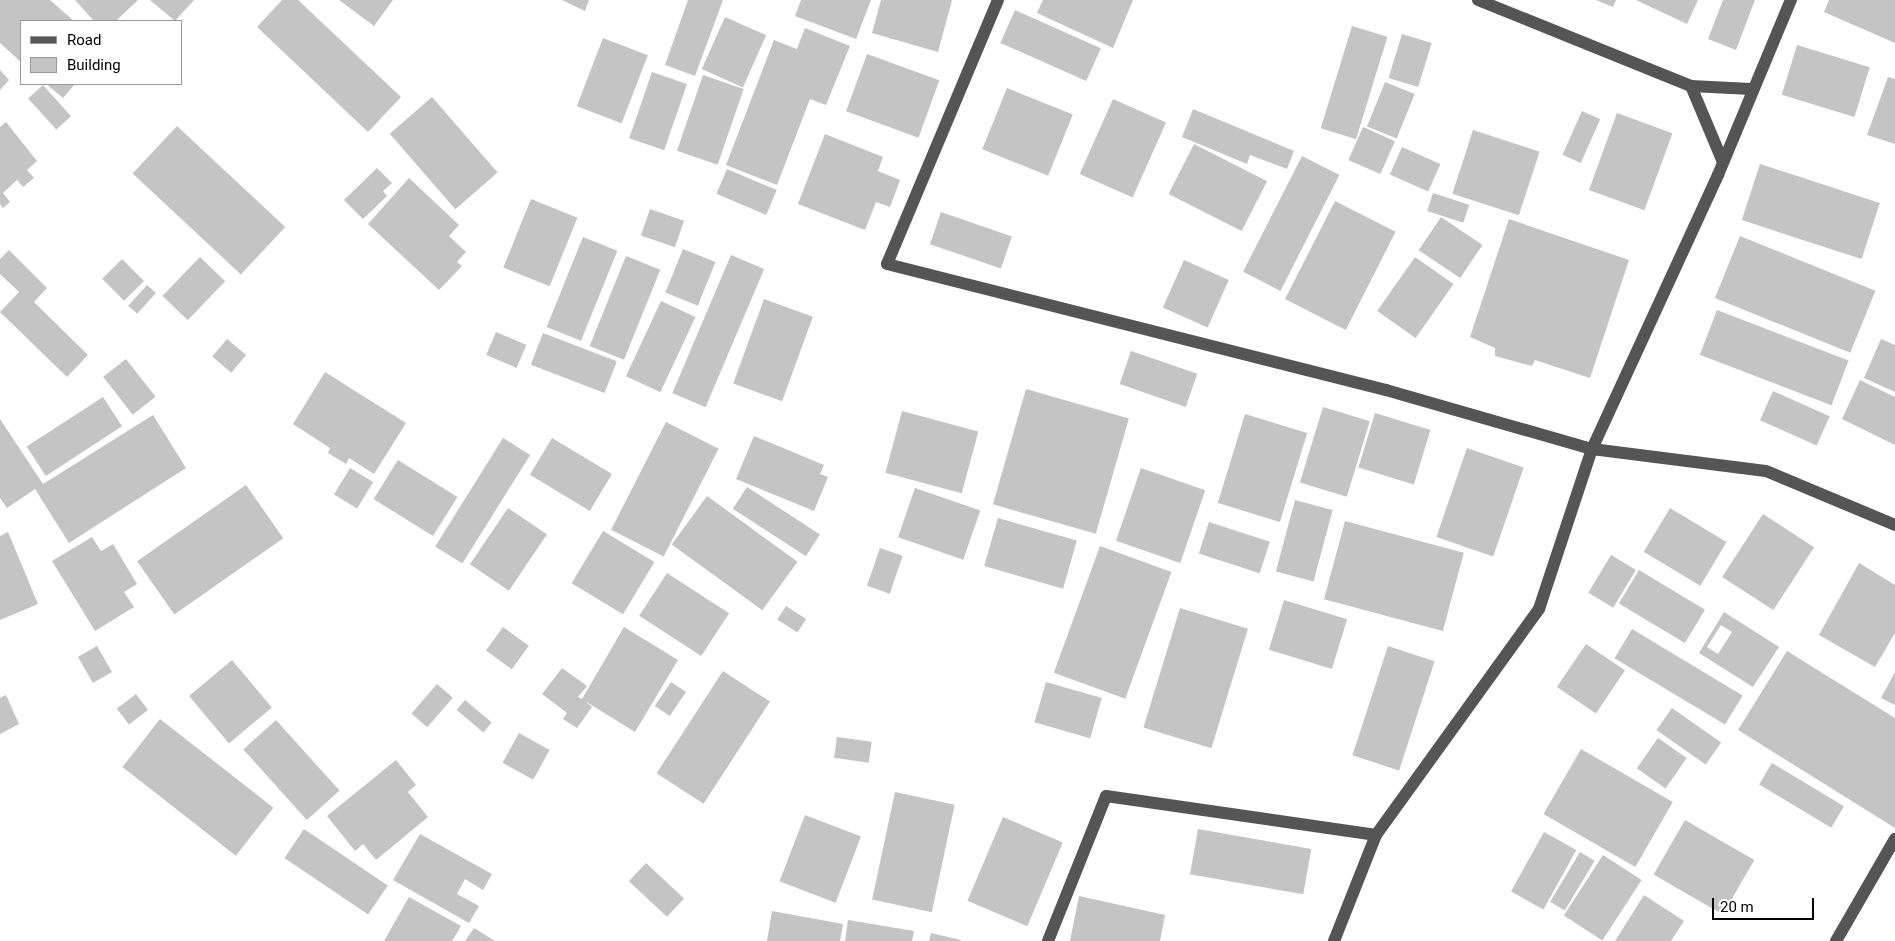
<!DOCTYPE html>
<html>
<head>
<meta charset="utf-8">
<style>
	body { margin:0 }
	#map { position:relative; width:1895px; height:941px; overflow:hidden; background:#fff; font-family:Roboto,sans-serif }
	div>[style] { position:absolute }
	.building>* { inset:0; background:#c4c4c4; transform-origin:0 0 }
	.minor>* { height:12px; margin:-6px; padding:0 6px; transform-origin:6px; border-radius:6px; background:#555 }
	span { translate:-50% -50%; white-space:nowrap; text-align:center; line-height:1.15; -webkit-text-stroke:4px #fff; paint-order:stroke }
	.legend { position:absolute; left:20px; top:20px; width:162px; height:65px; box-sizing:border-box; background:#fff; border:1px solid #999; margin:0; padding:6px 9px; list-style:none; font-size:15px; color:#000 }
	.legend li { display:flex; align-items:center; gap:10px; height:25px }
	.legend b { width:25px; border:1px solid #999 }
	.scale { position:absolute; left:1712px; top:898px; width:102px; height:22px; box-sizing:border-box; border:2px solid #000; border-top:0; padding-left:6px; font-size:15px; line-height:18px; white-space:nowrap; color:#000; -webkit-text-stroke:4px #fff; paint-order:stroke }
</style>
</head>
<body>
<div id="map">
	<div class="building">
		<i style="clip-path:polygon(0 0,50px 0,74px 21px,21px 21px,21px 62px,0 43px)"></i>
		<i style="clip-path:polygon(75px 0,138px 0,116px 21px,94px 21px)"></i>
		<i style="clip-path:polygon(150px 0,194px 0,175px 21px)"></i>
		<i style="clip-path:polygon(282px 0,298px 0,401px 97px,368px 132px,257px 27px)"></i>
		<i style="clip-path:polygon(339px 0,393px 0,374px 26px)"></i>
		<i style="clip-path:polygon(562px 0,589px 0,585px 11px)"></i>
		<i style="clip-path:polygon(688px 0,723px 0,695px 76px,665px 65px)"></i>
		<i style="clip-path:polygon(801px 0,871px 0,856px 39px,795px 16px)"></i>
		<i style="clip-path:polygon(881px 0,952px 0,938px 52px,872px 33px)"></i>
		<i style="clip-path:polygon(1043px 0,1133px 0,1113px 48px,1037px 13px)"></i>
		<i style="clip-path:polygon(1596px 0,1616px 0,1613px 7px)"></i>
		<i style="clip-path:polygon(1636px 0,1698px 0,1687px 24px)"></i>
		<i style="clip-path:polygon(1723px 0,1755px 0,1736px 50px,1708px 39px)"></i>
		<i style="clip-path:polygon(1829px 0,1895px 0,1895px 43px,1824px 12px)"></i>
		<i style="left:1015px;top:10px;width:94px;height:36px;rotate:24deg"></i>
		<i style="left:725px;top:17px;width:45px;height:57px;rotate:24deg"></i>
		<i style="left:1352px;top:26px;width:37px;height:107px;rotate:17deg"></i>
		<i style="clip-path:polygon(805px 28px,850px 46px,826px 105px,810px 99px,777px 185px,726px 165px,774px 40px,797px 49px)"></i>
		<i style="left:1402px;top:34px;width:31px;height:46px;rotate:17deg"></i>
		<i style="left:603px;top:38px;width:48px;height:73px;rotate:21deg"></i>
		<i style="left:1797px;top:45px;width:76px;height:52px;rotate:17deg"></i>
		<i style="left:867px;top:54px;width:77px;height:61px;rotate:20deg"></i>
		<i style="clip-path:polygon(0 70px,9px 80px,0 90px)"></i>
		<i style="left:652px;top:72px;width:37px;height:70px;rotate:19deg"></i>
		<i style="left:703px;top:75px;width:43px;height:80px;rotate:19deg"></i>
		<i style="clip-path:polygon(1888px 77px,1895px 79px,1895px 144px,1867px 135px)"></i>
		<i style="left:1385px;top:82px;width:32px;height:48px;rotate:22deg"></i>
		<i style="clip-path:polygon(46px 84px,75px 84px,63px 98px)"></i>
		<i style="left:43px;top:85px;width:42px;height:20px;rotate:48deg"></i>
		<i style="left:1007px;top:88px;width:71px;height:66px;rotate:22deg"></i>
		<i style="left:432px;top:97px;width:100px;height:56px;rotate:49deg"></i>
		<i style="left:1113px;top:99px;width:58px;height:82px;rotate:24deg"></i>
		<i style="clip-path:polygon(1193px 109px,1294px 151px,1287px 169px,1250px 155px,1247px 164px,1182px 137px)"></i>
		<i style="left:1582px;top:111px;width:20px;height:48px;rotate:24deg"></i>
		<i style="left:1617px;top:113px;width:59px;height:82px;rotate:20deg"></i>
		<i style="clip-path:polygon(6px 122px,37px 161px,27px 170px,34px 178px,23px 187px,17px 180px,3px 193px,10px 202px,3px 208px,0 204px,0 127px)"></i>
		<i style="left:177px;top:126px;width:148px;height:65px;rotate:43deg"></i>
		<i style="left:1363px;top:127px;width:35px;height:36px;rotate:24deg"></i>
		<i style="left:1473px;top:130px;width:70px;height:67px;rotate:18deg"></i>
		<i style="clip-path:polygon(825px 134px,883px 157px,878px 171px,900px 180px,890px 207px,876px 202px,865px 230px,798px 204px)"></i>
		<i style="left:1194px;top:144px;width:82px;height:56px;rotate:27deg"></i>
		<i style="left:1402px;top:147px;width:42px;height:30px;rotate:24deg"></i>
		<i style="left:1302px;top:156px;width:42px;height:130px;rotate:27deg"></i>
		<i style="left:1760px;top:164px;width:126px;height:59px;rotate:18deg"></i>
		<i style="clip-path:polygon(377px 168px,392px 183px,383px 191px,387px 196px,363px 219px,344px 200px)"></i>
		<i style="left:727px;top:169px;width:54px;height:27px;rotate:23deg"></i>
		<i style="clip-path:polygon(409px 178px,459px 225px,449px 236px,466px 252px,457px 262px,462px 266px,439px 290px,368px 224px)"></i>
		<i style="left:1433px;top:193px;width:38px;height:19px;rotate:18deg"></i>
		<i style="left:531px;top:199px;width:50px;height:74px;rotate:22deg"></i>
		<i style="left:1335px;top:201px;width:68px;height:110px;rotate:27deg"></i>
		<i style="left:650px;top:209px;width:36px;height:28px;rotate:19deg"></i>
		<i style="left:941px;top:212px;width:75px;height:34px;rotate:19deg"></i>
		<i style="left:1441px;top:217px;width:50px;height:40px;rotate:34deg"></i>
		<i style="clip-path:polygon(1509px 219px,1629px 260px,1590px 378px,1535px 360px,1532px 366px,1495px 356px,1495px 348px,1470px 337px)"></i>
		<i style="left:1740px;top:236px;width:146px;height:67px;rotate:22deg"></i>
		<i style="left:583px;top:237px;width:37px;height:97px;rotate:22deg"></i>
		<i style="left:683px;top:249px;width:35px;height:47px;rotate:22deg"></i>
		<i style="clip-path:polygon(9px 250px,47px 288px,34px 302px,88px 355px,67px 377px,0 312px,19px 292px,0 274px,0 259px)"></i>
		<i style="left:731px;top:255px;width:36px;height:150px;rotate:23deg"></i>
		<i style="left:626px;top:256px;width:37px;height:97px;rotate:22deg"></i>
		<i style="left:200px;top:257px;width:35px;height:54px;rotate:44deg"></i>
		<i style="left:1415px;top:257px;width:47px;height:66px;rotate:35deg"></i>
		<i style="left:122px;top:259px;width:31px;height:28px;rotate:45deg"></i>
		<i style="left:1184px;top:260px;width:49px;height:52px;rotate:24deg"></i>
		<i style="left:147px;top:285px;width:12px;height:28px;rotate:42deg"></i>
		<i style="left:764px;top:299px;width:52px;height:90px;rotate:20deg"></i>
		<i style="left:661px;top:301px;width:38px;height:83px;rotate:25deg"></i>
		<i style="left:1717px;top:310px;width:141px;height:48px;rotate:21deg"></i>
		<i style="left:496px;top:332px;width:33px;height:25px;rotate:23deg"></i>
		<i style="left:543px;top:333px;width:79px;height:34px;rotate:21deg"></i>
		<i style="left:227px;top:339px;width:25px;height:23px;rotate:40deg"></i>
		<i style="clip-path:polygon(1881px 339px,1895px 345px,1895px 392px,1864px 378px)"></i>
		<i style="left:1131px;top:351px;width:70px;height:35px;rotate:19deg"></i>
		<i style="left:126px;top:359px;width:48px;height:29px;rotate:52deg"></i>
		<i style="clip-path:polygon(325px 372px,406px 423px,374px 474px,349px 458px,346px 464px,328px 453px,330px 448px,293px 424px)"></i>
		<i style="clip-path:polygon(1860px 380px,1895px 397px,1895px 445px,1842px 419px)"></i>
		<i style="left:1026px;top:389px;width:107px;height:120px;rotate:16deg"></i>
		<i style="left:1773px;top:391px;width:62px;height:32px;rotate:24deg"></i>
		<i style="left:103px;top:397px;width:35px;height:91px;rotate:57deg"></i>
		<i style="left:1323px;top:407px;width:49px;height:79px;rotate:17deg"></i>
		<i style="left:902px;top:411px;width:79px;height:64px;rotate:15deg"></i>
		<i style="left:1375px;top:413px;width:58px;height:57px;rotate:17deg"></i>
		<i style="left:1245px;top:414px;width:65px;height:93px;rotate:17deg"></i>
		<i style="clip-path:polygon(153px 415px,186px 468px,69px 543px,35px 489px,7px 508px,0 498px,0 419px,43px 484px)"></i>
		<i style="left:666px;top:422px;width:59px;height:121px;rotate:27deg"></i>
		<i style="clip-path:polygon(754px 436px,824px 465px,820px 474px,828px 477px,814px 511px,736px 479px)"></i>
		<i style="left:503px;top:438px;width:32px;height:128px;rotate:32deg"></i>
		<i style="left:552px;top:438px;width:70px;height:43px;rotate:31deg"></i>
		<i style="left:1467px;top:448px;width:60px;height:94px;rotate:19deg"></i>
		<i style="left:398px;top:460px;width:70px;height:46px;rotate:32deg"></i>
		<i style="left:350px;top:468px;width:27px;height:31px;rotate:31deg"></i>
		<i style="left:1141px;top:468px;width:68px;height:77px;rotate:19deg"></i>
		<i style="left:246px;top:485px;width:65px;height:133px;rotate:55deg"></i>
		<i style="left:747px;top:487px;width:87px;height:26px;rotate:33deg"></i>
		<i style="left:915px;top:488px;width:69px;height:52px;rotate:19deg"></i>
		<i style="left:707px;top:496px;width:112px;height:60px;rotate:36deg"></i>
		<i style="left:1295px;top:500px;width:39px;height:74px;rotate:15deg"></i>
		<i style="left:508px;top:508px;width:47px;height:68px;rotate:34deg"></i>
		<i style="left:1670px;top:508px;width:66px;height:51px;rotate:31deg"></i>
		<i style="left:1763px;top:514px;width:61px;height:75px;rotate:33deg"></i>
		<i style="left:998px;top:518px;width:82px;height:50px;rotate:16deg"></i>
		<i style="left:1345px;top:521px;width:123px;height:81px;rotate:15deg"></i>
		<i style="left:1209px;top:522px;width:64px;height:33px;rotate:18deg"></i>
		<i style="left:603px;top:531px;width:60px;height:61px;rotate:31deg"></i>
		<i style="clip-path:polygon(8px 532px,38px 604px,0 620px,0 536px)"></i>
		<i style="clip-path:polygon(92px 537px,101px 551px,113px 544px,137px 584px,124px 592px,134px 607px,95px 631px,52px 561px)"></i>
		<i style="left:1100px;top:546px;width:76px;height:135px;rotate:20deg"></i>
		<i style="left:880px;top:548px;width:24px;height:40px;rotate:19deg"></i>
		<i style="left:1611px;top:555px;width:29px;height:44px;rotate:31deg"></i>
		<i style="clip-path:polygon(1859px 563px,1895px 585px,1895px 633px,1875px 667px,1819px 635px)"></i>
		<i style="left:1639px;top:570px;width:77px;height:39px;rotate:31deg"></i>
		<i style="left:667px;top:573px;width:74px;height:51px;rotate:33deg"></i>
		<i style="left:1284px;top:600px;width:66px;height:52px;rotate:17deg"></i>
		<i style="left:786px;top:606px;width:24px;height:16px;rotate:33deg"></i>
		<i style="left:1180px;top:608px;width:71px;height:125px;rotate:17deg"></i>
		<i style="clip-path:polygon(evenodd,1724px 612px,1779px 647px,1753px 687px,1699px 653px,1724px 612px,1721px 625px,1732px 632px,1718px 654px,1707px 647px,1721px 625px)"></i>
		<i style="left:503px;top:627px;width:32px;height:29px;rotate:36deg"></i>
		<i style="clip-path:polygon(624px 627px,678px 660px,635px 732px,585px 701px,592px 707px,577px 728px,563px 719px,567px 713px,542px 694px,562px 668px,587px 686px,578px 697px,582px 699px)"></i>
		<i style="left:1632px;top:629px;width:129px;height:34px;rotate:31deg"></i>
		<i style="left:1586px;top:644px;width:47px;height:52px;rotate:34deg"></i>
		<i style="left:97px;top:646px;width:30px;height:22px;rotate:60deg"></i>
		<i style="left:1388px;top:646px;width:49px;height:115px;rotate:18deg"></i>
		<i style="clip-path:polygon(1787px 651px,1895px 718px,1895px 828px,1738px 730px)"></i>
		<i style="left:232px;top:660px;width:62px;height:56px;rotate:50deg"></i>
		<i style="left:723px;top:671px;width:56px;height:122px;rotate:33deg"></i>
		<i style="clip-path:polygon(1895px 672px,1895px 705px,1881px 698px)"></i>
		<i style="left:671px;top:682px;width:18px;height:29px;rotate:34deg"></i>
		<i style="left:1046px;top:682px;width:58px;height:42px;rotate:16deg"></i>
		<i style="left:437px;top:684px;width:21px;height:39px;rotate:41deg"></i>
		<i style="left:136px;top:694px;width:20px;height:24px;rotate:53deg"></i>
		<i style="clip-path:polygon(6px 695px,19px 724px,0 734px,0 698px)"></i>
		<i style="left:465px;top:700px;width:35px;height:13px;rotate:40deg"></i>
		<i style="left:1672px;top:708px;width:60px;height:27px;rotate:35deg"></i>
		<i style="left:160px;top:719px;width:144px;height:61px;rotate:38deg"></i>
		<i style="left:276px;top:720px;width:95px;height:44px;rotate:48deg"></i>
		<i style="left:519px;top:733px;width:35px;height:34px;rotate:29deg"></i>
		<i style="left:837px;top:737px;width:35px;height:21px;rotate:8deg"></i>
		<i style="left:1658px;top:738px;width:35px;height:37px;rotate:35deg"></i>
		<i style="left:1581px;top:749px;width:106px;height:75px;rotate:30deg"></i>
		<i style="clip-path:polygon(396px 760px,416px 785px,408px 792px,428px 817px,376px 860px,363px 844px,355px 851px,327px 816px)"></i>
		<i style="left:1772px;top:763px;width:84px;height:25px;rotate:31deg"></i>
		<i style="left:895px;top:792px;width:61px;height:110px;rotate:12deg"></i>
		<i style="left:805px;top:815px;width:60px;height:71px;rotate:21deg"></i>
		<i style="left:1003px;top:817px;width:65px;height:91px;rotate:23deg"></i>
		<i style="left:1685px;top:820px;width:80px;height:63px;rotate:30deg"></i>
		<i style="left:304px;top:829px;width:101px;height:35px;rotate:34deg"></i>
		<i style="left:1198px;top:829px;width:115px;height:46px;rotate:10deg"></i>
		<i style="left:1544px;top:832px;width:37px;height:68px;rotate:29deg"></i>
		<i style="clip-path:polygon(420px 834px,492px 874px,483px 890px,465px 879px,457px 894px,479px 906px,469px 923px,393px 880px)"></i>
		<i style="left:1580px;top:852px;width:17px;height:58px;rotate:31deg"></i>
		<i style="left:1603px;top:855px;width:46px;height:72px;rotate:33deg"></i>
		<i style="left:646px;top:863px;width:52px;height:25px;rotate:43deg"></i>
		<i style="clip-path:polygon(1644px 895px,1684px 921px,1671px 941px,1615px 941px)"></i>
		<i style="clip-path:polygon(1079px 896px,1165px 915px,1160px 941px,1070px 941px)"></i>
		<i style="clip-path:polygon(409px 897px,461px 926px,452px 941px,384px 941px)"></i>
		<i style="clip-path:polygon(772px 911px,843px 924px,840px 941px,767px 941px)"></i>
		<i style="clip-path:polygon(848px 920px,914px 931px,912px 941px,845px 941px)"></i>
		<i style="clip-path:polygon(474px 928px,495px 941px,465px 941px)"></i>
		<i style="clip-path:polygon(931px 933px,961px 940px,961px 941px,929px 941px)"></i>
	</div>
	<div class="minor">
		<i style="left:998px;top:0;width:286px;rotate:112.8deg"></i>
		<i style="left:887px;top:264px;width:515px;rotate:14.17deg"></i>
		<i style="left:1386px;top:390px;width:214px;rotate:16deg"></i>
		<i style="left:1592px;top:449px;width:175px;rotate:7.2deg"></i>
		<i style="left:1766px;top:471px;width:140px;rotate:22.7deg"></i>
		<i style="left:1478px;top:0;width:230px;rotate:22deg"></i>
		<i style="left:1691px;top:86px;width:60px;rotate:2.9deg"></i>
		<i style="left:1691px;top:86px;width:82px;rotate:67.2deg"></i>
		<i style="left:1048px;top:941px;width:156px;rotate:-68.2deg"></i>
		<i style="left:1106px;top:796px;width:273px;rotate:8.2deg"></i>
		<i style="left:1334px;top:941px;width:114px;rotate:-68.4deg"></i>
		<i style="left:1376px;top:835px;width:279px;rotate:-54.2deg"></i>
		<i style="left:1539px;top:609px;width:169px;rotate:-71.7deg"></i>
		<i style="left:1592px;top:449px;width:302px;rotate:-65.3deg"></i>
		<i style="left:1718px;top:175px;width:190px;rotate:-67.4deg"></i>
		<i style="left:1836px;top:941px;width:118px;rotate:-60deg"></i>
	</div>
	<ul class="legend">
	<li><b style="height:6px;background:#555"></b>Road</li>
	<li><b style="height:14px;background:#c4c4c4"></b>Building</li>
	</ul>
	<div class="scale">20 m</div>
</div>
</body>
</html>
